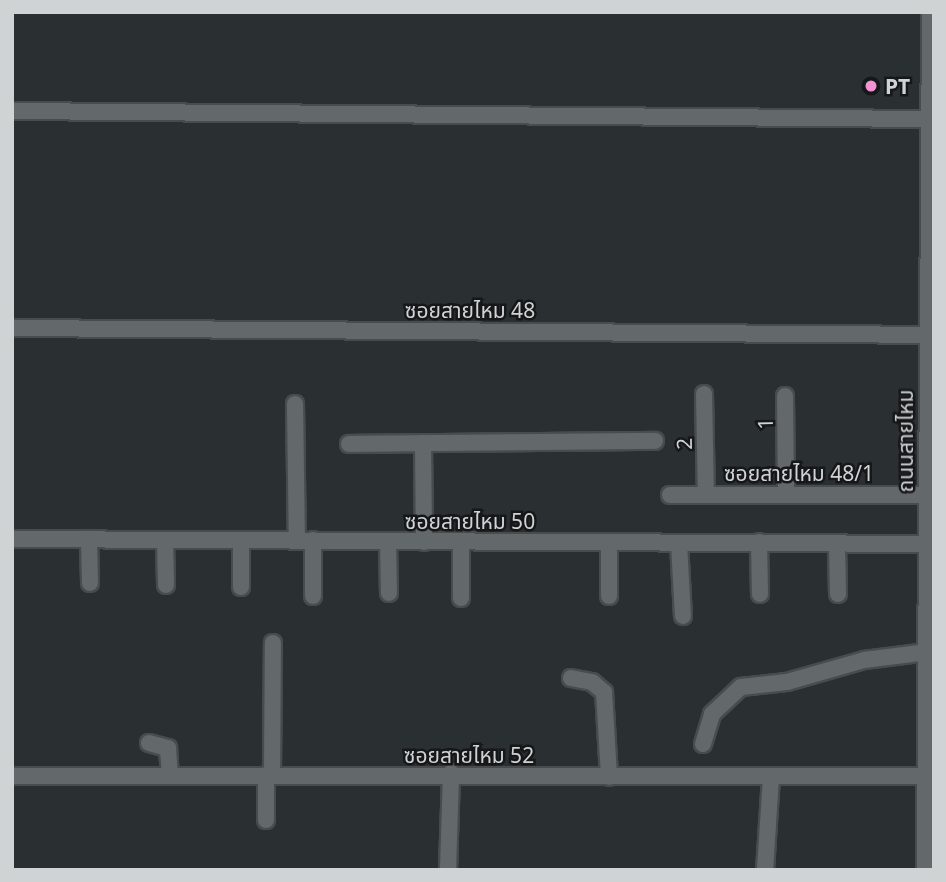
<!DOCTYPE html>
<html>
<head>
<meta charset="utf-8">
<style>
	body { margin:0 }
	#map { position:relative; width:946px; height:882px; overflow:hidden; background:#2a3031; font-family:"Noto Sans","Noto Sans Thai",sans-serif }
	div>[style] { position:absolute }
	.roads { filter:drop-shadow(2px 0 #484c4d) drop-shadow(-2px 0 #484c4d) drop-shadow(0 2px #484c4d) drop-shadow(0 -2px #484c4d) }
	.minor>* { height:16px; margin:-8px; padding:0 8px; transform-origin:8px; border-radius:8px; background:#63696b }
	.secondary>* { height:19px; margin:-9.5px; padding:0 9.5px; transform-origin:9.5px; border-radius:9.5px; background:#63696b }
	.dots>* { width:19px; height:19px; translate:-50% -50%; box-sizing:border-box; border:4px solid #151718; border-radius:50% }
	span { translate:-50% -50%; white-space:nowrap; text-align:center; line-height:1.15; -webkit-text-stroke:5px #151718; paint-order:stroke }
	.poi-label { font-size:21px; color:#d0d3d4; font-weight:700 }
	.left { translate:0 -50%; text-align:left }
	.street-label { font-size:21px; color:#d0d3d4 }
	.frame { position:absolute; inset:0; border:14px solid #d0d3d4; pointer-events:none }
</style>
</head>
<body>
<div id="map">
	<div class="roads">
		<div class="minor">
			<i style="left:12px;top:111px;width:918px;rotate:0.5deg"></i>
			<i style="left:12px;top:328px;width:922px;rotate:0.43deg"></i>
			<i style="left:704px;top:394px;width:100px;rotate:88.9deg"></i>
			<i style="left:785px;top:396px;width:97px;rotate:89.4deg"></i>
			<i style="left:295px;top:404px;width:136px;rotate:89.2deg"></i>
			<i style="left:423px;top:443px;width:99px;rotate:89.4deg"></i>
			<i style="left:349px;top:444px;width:306px;rotate:-0.6deg"></i>
			<i style="left:670px;top:495px;width:258px"></i>
			<i style="left:12px;top:539px;width:916px;rotate:0.31deg"></i>
			<i style="left:89px;top:539px;width:44px;rotate:88.7deg"></i>
			<i style="left:165px;top:540px;width:45px;rotate:88.7deg"></i>
			<i style="left:388px;top:542px;width:51px;rotate:88.9deg"></i>
			<i style="left:759px;top:542px;width:52px;rotate:88.9deg"></i>
			<i style="left:679px;top:543px;width:73px;rotate:86.9deg"></i>
			<i style="left:837px;top:543px;width:51px;rotate:88.9deg"></i>
			<i style="left:241px;top:587px;width:47px;rotate:-90deg"></i>
			<i style="left:313px;top:596px;width:56px;rotate:-90deg"></i>
			<i style="left:609px;top:596px;width:54px;rotate:-90deg"></i>
			<i style="left:461px;top:598px;width:56px;rotate:-90deg"></i>
			<i style="left:571px;top:678px;width:21px;rotate:11deg"></i>
			<i style="left:592px;top:682px;width:16px;rotate:40deg"></i>
			<i style="left:604px;top:692px;width:85px;rotate:86.6deg"></i>
			<i style="left:149px;top:743px;width:20px;rotate:15deg"></i>
			<i style="left:168px;top:748px;width:26px;rotate:86deg"></i>
			<i style="left:703px;top:744px;width:31px;rotate:-73deg"></i>
			<i style="left:712px;top:714px;width:40px;rotate:-43deg"></i>
			<i style="left:741px;top:687px;width:46px;rotate:-6.2deg"></i>
			<i style="left:787px;top:682px;width:80px;rotate:-15.9deg"></i>
			<i style="left:864px;top:660px;width:64px;rotate:-7.2deg"></i>
			<i style="left:266px;top:775px;width:45px;rotate:90deg"></i>
			<i style="left:272px;top:775px;width:132px;rotate:-89.6deg"></i>
			<i style="left:12px;top:776px;width:922px"></i>
			<i style="left:448px;top:870px;width:97px;rotate:-88.2deg"></i>
			<i style="left:765px;top:870px;width:92px;rotate:-86.3deg"></i>
		</div>
		<div class="secondary">
			<i style="left:926px;top:870px;width:858px;rotate:-89.67deg"></i>
		</div>
	</div>
	<div class="dots">
		<i style="left:871px;top:86px;background:#f491d3"></i>
	</div>
	<div class="poi-label">
		<span class="left" style="left:885px;top:86px">PT</span>
	</div>
	<div class="street-label">
		<span style="left:470px;top:310px">ซอยสายไหม 48</span>
		<span style="left:765px;top:424px;rotate:-91deg">1</span>
		<span style="left:905px;top:441px;rotate:-90deg">ถนนสายไหม</span>
		<span style="left:684px;top:444px;rotate:-91deg">2</span>
		<span style="left:799px;top:473px">ซอยสายไหม 48/1</span>
		<span style="left:470px;top:521px">ซอยสายไหม 50</span>
		<span style="left:469px;top:755px">ซอยสายไหม 52</span>
	</div>
	<div class="frame"></div>
</div>
</body>
</html>
